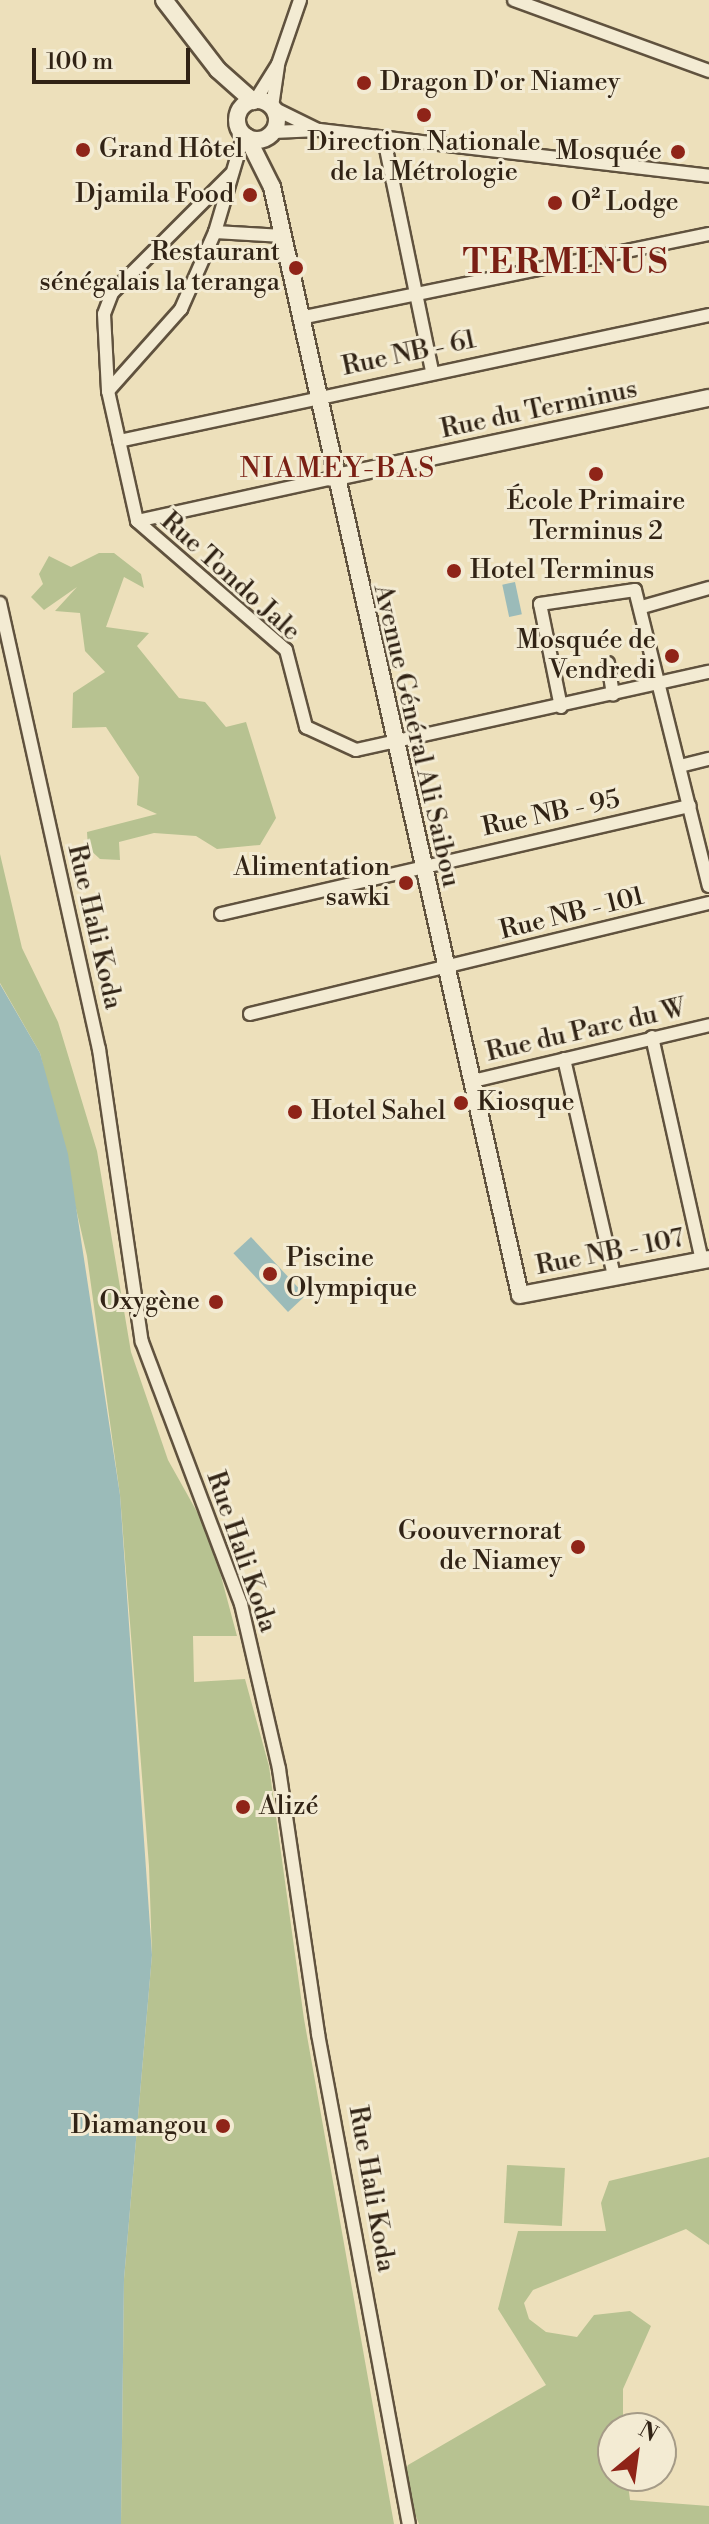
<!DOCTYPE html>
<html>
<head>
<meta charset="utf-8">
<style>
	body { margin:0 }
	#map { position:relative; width:709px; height:2524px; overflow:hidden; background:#ede0bb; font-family:"Libre Bodoni",serif }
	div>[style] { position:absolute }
	.green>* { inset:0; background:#b7c291; transform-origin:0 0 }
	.water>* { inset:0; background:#9bbbb9; transform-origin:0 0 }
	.roads { filter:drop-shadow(2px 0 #60523e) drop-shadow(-2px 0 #60523e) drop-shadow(0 2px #60523e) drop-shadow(0 -2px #60523e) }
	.minor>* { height:12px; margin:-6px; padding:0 6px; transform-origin:6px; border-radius:6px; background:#f3ebd3 }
	.tertiary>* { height:16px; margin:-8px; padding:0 8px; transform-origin:8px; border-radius:8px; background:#f3ebd3 }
	.tertiary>.ring { margin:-8px; padding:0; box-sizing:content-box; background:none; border:16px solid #f3ebd3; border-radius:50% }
	.dots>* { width:22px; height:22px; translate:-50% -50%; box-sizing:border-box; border:4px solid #f3ebd3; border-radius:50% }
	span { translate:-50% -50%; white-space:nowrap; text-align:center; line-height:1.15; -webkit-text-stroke:6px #f3ebd3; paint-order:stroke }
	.poi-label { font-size:26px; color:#312315 }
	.left { translate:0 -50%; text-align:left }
	.right { translate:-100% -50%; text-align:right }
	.street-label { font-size:26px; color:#312315 }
	.neighbourhood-label { font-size:28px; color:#7a1f14; letter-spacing:2px }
	.district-label { font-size:34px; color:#7a1f14; font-weight:700; letter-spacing:2px }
	.north { position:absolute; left:597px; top:2412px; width:80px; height:80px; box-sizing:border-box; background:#f3ebd3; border:2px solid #a59b87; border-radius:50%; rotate:29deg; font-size:22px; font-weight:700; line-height:32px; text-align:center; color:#312315 }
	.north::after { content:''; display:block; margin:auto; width:28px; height:36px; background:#8f2418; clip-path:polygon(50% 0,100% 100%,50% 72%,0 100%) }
	.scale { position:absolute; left:32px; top:48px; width:158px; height:36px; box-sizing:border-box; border:4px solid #312315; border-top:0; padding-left:10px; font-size:24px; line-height:28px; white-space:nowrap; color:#312315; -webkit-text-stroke:6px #f3ebd3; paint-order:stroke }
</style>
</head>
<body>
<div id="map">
	<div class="green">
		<i style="clip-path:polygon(99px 553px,114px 553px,141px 574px,144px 588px,124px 577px,106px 627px,149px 633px,137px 646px,179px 698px,205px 702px,226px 727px,246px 722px,276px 818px,260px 845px,217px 849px,196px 836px,154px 833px,119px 842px,120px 860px,100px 859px,88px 848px,87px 832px,157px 814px,137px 805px,139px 777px,106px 727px,72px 728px,73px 693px,105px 672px,85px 651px,80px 613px,55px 611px,77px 587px,44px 610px,31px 597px,43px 584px,39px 574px,49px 556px,71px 567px)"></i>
		<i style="clip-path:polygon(0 854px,22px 948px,58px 1022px,97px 1151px,131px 1352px,168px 1460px,210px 1535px,237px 1636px,193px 1636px,194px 1682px,245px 1679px,269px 1766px,304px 2019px,394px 2524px,121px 2524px,124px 2279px,152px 1955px,149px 1866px,120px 1495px,87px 1256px,40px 1053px,0 983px)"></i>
		<i style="clip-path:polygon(709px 2157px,709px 2245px,686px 2229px,533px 2290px,524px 2303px,529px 2319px,546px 2332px,577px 2337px,594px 2315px,630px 2311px,651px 2326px,623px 2389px,623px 2428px,613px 2428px,613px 2476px,627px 2476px,630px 2500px,709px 2506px,709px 2524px,419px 2524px,402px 2481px,408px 2465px,546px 2385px,498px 2309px,518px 2231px,606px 2231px,601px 2203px,609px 2181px)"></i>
		<i style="left:507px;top:2165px;width:58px;height:58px;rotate:3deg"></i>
	</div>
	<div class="water">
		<i style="left:515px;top:582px;width:33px;height:13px;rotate:78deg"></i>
		<i style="clip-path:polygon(0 984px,40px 1053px,68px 1154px,120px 1495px,152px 1955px,124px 2279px,121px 2524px,0 2524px)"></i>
		<i style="left:251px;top:1237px;width:80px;height:24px;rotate:47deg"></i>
	</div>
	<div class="roads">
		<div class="minor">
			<i style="left:514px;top:0;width:208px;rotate:20deg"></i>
			<i style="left:255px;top:101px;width:44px;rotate:-58.1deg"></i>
			<i style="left:278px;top:64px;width:68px;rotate:-71deg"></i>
			<i style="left:272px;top:107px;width:41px;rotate:-81.7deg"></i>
			<i style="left:273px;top:108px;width:48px;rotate:26deg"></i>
			<i style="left:273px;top:132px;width:46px;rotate:-2.5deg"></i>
			<i style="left:319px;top:130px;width:393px;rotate:6.7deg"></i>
			<i style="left:384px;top:139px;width:237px;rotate:78.3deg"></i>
			<i style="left:231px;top:174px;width:168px;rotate:135deg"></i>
			<i style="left:112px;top:293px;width:22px;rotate:111deg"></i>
			<i style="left:104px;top:314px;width:77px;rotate:87deg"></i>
			<i style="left:108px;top:391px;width:133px;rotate:77.4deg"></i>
			<i style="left:137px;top:521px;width:197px;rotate:40.9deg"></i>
			<i style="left:286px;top:650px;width:80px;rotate:75.4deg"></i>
			<i style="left:306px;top:727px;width:55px;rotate:24.7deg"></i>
			<i style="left:356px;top:750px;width:362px;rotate:-12.5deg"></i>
			<i style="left:215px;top:232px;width:68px;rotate:3.4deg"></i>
			<i style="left:300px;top:318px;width:418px;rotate:-11.6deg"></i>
			<i style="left:108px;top:391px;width:110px;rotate:-48.3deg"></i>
			<i style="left:181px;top:309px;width:84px;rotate:-66.2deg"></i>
			<i style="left:215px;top:232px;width:102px;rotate:-73.5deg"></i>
			<i style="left:119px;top:441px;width:603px;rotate:-12.05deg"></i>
			<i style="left:137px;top:521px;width:200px;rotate:-12.4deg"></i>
			<i style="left:0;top:603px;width:457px;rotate:77.5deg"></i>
			<i style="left:99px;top:1049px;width:296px;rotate:81.7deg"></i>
			<i style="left:142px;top:1342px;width:280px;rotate:69.3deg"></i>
			<i style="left:241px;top:1604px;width:169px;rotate:77deg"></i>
			<i style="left:279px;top:1769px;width:268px;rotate:81.6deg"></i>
			<i style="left:318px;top:2034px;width:498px;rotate:79.5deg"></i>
			<i style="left:642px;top:607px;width:70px;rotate:-15.8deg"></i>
			<i style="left:608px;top:663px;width:32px;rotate:81deg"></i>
			<i style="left:561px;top:707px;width:105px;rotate:-101.5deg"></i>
			<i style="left:540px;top:604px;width:96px;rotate:-8.4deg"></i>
			<i style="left:635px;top:590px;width:305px;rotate:76deg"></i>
			<i style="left:680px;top:766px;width:30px;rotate:-14deg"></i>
			<i style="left:221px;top:914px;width:481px;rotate:-13deg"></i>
			<i style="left:250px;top:1014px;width:472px;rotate:-13.6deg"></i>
			<i style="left:652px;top:1037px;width:229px;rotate:77.4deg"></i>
			<i style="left:564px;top:1059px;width:223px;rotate:77deg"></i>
			<i style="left:473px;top:1081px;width:243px;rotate:-13.3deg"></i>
		</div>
		<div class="tertiary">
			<i style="left:164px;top:0;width:88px;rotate:52.4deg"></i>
			<i style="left:218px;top:70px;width:47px;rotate:41.5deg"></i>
			<i class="ring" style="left:237px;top:100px;width:24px;height:24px"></i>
			<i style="left:247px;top:137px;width:56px;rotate:63.4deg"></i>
			<i style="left:272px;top:187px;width:1135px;rotate:77.38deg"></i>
			<i style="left:520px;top:1295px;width:192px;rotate:-10.8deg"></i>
			<i style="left:332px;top:478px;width:385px;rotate:-12deg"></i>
		</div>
	</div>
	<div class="dots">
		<i style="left:364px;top:83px;background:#8f2418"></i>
		<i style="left:424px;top:115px;background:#8f2418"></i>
		<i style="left:83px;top:150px;background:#8f2418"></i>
		<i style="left:678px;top:152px;background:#8f2418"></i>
		<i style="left:250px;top:195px;background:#8f2418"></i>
		<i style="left:555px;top:203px;background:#8f2418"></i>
		<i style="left:296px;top:268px;background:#8f2418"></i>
		<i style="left:596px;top:474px;background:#8f2418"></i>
		<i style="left:454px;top:571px;background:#8f2418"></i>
		<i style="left:672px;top:656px;background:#8f2418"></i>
		<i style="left:406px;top:883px;background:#8f2418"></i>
		<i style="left:461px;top:1103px;background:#8f2418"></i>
		<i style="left:295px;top:1112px;background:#8f2418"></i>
		<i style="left:270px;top:1274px;background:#8f2418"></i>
		<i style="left:216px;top:1302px;background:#8f2418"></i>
		<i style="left:578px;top:1547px;background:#8f2418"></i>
		<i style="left:243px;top:1807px;background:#8f2418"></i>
		<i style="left:223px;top:2126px;background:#8f2418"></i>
	</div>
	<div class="poi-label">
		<span class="left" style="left:380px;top:83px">Dragon D'or Niamey</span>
		<span style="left:424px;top:158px">Direction Nationale<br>de la Métrologie</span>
		<span class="left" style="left:99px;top:150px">Grand Hôtel</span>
		<span class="right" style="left:662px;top:152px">Mosquée</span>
		<span class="right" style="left:234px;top:195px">Djamila Food</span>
		<span class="left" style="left:571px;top:203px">O² Lodge</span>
		<span class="right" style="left:280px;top:268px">Restaurant<br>sénégalais la teranga</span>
		<span style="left:596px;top:517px">École Primaire<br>Terminus 2</span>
		<span class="left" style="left:470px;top:571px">Hotel Terminus</span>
		<span class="right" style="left:656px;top:656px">Mosquée de<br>Vendredi</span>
		<span class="right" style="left:390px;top:883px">Alimentation<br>sawki</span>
		<span class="left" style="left:477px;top:1103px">Kiosque</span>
		<span class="left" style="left:311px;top:1112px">Hotel Sahel</span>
		<span class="left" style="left:286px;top:1274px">Piscine<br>Olympique</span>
		<span class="right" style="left:200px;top:1302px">Oxygène</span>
		<span class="right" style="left:562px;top:1547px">Goouvernorat<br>de Niamey</span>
		<span class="left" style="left:259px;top:1807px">Alizé</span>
		<span class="right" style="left:207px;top:2126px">Diamangou</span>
	</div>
	<div class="street-label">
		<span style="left:409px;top:354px;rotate:-12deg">Rue NB - 61</span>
		<span style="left:539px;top:410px;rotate:-12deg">Rue du Terminus</span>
		<span style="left:230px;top:577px;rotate:42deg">Rue Tondo Jale</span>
		<span style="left:416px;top:736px;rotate:77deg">Avenue Général Ali Saibou</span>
		<span style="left:551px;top:814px;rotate:-12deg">Rue NB - 95</span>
		<span style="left:572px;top:914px;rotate:-14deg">Rue NB - 101</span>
		<span style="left:94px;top:927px;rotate:77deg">Rue Hali Koda</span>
		<span style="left:586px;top:1031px;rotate:-13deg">Rue du Parc du W</span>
		<span style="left:610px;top:1253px;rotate:-11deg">Rue NB - 107</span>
		<span style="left:241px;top:1552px;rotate:71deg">Rue Hali Koda</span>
		<span style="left:371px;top:2189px;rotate:80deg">Rue Hali Koda</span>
	</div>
	<div class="neighbourhood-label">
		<span style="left:338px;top:469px">NIAMEY-BAS</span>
	</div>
	<div class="district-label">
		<span style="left:566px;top:264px">TERMINUS</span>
	</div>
	<div class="north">N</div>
	<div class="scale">100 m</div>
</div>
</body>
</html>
